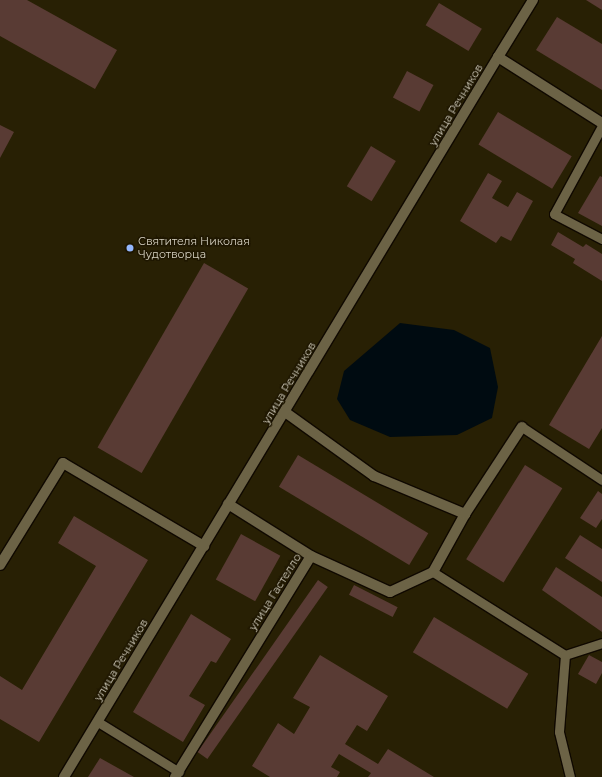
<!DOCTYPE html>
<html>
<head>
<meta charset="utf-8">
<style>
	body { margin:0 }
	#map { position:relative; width:602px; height:777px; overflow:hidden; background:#282004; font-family:Montserrat,sans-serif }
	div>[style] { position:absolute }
	.water>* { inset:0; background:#000b11 }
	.building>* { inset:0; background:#593b34; transform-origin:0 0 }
	.roads { filter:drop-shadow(1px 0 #100900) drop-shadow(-1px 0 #100900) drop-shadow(0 1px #100900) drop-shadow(0 -1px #100900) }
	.lane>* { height:9px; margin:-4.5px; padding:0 4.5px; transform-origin:4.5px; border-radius:4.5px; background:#6c6346 }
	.street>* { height:10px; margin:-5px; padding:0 5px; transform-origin:5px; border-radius:5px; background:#6c6346 }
	.secondary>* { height:10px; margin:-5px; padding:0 5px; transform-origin:5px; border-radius:5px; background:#6c6346 }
	.dots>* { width:11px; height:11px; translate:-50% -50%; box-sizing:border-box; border:2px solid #1e1600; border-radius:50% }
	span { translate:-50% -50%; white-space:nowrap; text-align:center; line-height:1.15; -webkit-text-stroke:3px #1e1600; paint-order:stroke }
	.street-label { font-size:11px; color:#d6d1c1 }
	.poi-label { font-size:11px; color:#d6d1c1 }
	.left { translate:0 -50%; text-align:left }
</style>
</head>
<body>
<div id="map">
	<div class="water">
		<i style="clip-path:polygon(400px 323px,454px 330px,490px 348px,498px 387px,492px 418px,457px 435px,390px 437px,350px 420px,337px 399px,344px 371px)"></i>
	</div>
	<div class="building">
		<i style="clip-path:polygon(0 0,27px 0,117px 50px,95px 89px,0 36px)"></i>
		<i style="clip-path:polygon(586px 0,602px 0,602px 10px)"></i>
		<i style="left:439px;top:3px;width:50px;height:26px;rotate:31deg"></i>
		<i style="clip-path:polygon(557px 17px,602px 44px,602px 90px,536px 50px)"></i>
		<i style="left:407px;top:71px;width:30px;height:30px;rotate:28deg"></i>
		<i style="left:498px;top:112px;width:86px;height:38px;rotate:31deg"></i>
		<i style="clip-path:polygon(0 125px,14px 132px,0 158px)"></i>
		<i style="left:371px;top:146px;width:29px;height:47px;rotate:31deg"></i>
		<i style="clip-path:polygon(488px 173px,502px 181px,492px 198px,508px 207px,517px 192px,533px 201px,511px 241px,501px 236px,496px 243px,460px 221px)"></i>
		<i style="clip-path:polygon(600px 176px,602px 177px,602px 226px,578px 213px)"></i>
		<i style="clip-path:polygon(558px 232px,583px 247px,586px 244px,602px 254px,602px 281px,573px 263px,575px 259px,551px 245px)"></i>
		<i style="left:204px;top:263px;width:51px;height:213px;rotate:30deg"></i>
		<i style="clip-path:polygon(602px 336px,602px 428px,589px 449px,549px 425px)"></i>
		<i style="left:298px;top:455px;width:152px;height:37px;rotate:31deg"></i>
		<i style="left:525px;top:465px;width:44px;height:111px;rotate:32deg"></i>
		<i style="clip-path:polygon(598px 491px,602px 494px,602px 519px,596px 528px,580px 518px)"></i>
		<i style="clip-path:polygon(74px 516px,148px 560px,39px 742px,0 719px,0 676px,22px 690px,96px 566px,58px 543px)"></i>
		<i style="left:241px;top:534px;width:45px;height:52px;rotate:29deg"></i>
		<i style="clip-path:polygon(580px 535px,602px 549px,602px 582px,565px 558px)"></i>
		<i style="clip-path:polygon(556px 567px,602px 597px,602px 632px,542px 590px)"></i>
		<i style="left:318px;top:580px;width:12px;height:210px;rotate:35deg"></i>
		<i style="left:354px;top:585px;width:49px;height:11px;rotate:27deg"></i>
		<i style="clip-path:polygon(191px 614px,231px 639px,216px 663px,211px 661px,189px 696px,205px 705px,183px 742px,133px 712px)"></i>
		<i style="left:434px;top:617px;width:110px;height:41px;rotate:31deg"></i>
		<i style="clip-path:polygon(320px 655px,388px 696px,367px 731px,357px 725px,345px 744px,378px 764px,388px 749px,434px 777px,368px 777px,371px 773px,339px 754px,331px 767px,340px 772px,337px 777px,270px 777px,252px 766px,278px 723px,294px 734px,310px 707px,293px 698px)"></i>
		<i style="clip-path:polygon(589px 655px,602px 662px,602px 673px,596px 684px,578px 674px)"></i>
		<i style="clip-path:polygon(100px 758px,134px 777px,88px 777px)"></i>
	</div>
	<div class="roads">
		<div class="lane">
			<i style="left:602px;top:126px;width:100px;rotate:118.6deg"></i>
			<i style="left:554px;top:214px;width:54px;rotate:27.5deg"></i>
			<i style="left:522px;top:427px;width:96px;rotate:33.5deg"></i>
			<i style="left:433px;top:572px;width:156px;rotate:32.2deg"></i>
			<i style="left:565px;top:655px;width:39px;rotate:-18deg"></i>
			<i style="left:565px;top:655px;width:77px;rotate:94.5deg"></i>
			<i style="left:559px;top:732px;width:46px;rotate:76.3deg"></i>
			<i style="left:98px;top:722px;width:95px;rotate:31.7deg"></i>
		</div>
		<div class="street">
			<i style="left:285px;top:412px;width:110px;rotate:35.7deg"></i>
			<i style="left:374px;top:476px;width:99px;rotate:22.7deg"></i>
			<i style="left:228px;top:504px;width:98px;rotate:32.1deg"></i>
			<i style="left:0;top:565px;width:120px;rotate:-58.3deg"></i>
			<i style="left:63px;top:463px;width:164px;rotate:30.5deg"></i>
			<i style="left:64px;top:777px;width:841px;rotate:-58.92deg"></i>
			<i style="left:175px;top:777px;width:259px;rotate:-58.4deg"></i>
			<i style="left:311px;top:556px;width:87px;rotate:24.5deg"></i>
			<i style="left:390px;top:592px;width:47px;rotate:-24.9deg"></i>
			<i style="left:433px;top:572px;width:66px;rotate:-61.1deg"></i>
			<i style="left:465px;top:514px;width:104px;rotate:-56.8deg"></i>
		</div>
		<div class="secondary">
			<i style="left:533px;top:0;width:67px;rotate:121.6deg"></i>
			<i style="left:498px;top:57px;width:123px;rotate:32.4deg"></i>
		</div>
	</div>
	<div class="dots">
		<i style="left:130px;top:248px;background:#94b7fd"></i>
	</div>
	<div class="street-label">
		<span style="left:456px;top:105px;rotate:-59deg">улица Речников</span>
		<span style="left:289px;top:383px;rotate:-59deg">улица Речников</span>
		<span style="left:275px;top:592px;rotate:-58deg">улица Гастелло</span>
		<span style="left:121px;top:660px;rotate:-59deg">улица Речников</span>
	</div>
	<div class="poi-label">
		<span class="left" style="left:138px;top:248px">Святителя Николая<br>Чудотворца</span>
	</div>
</div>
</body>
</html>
